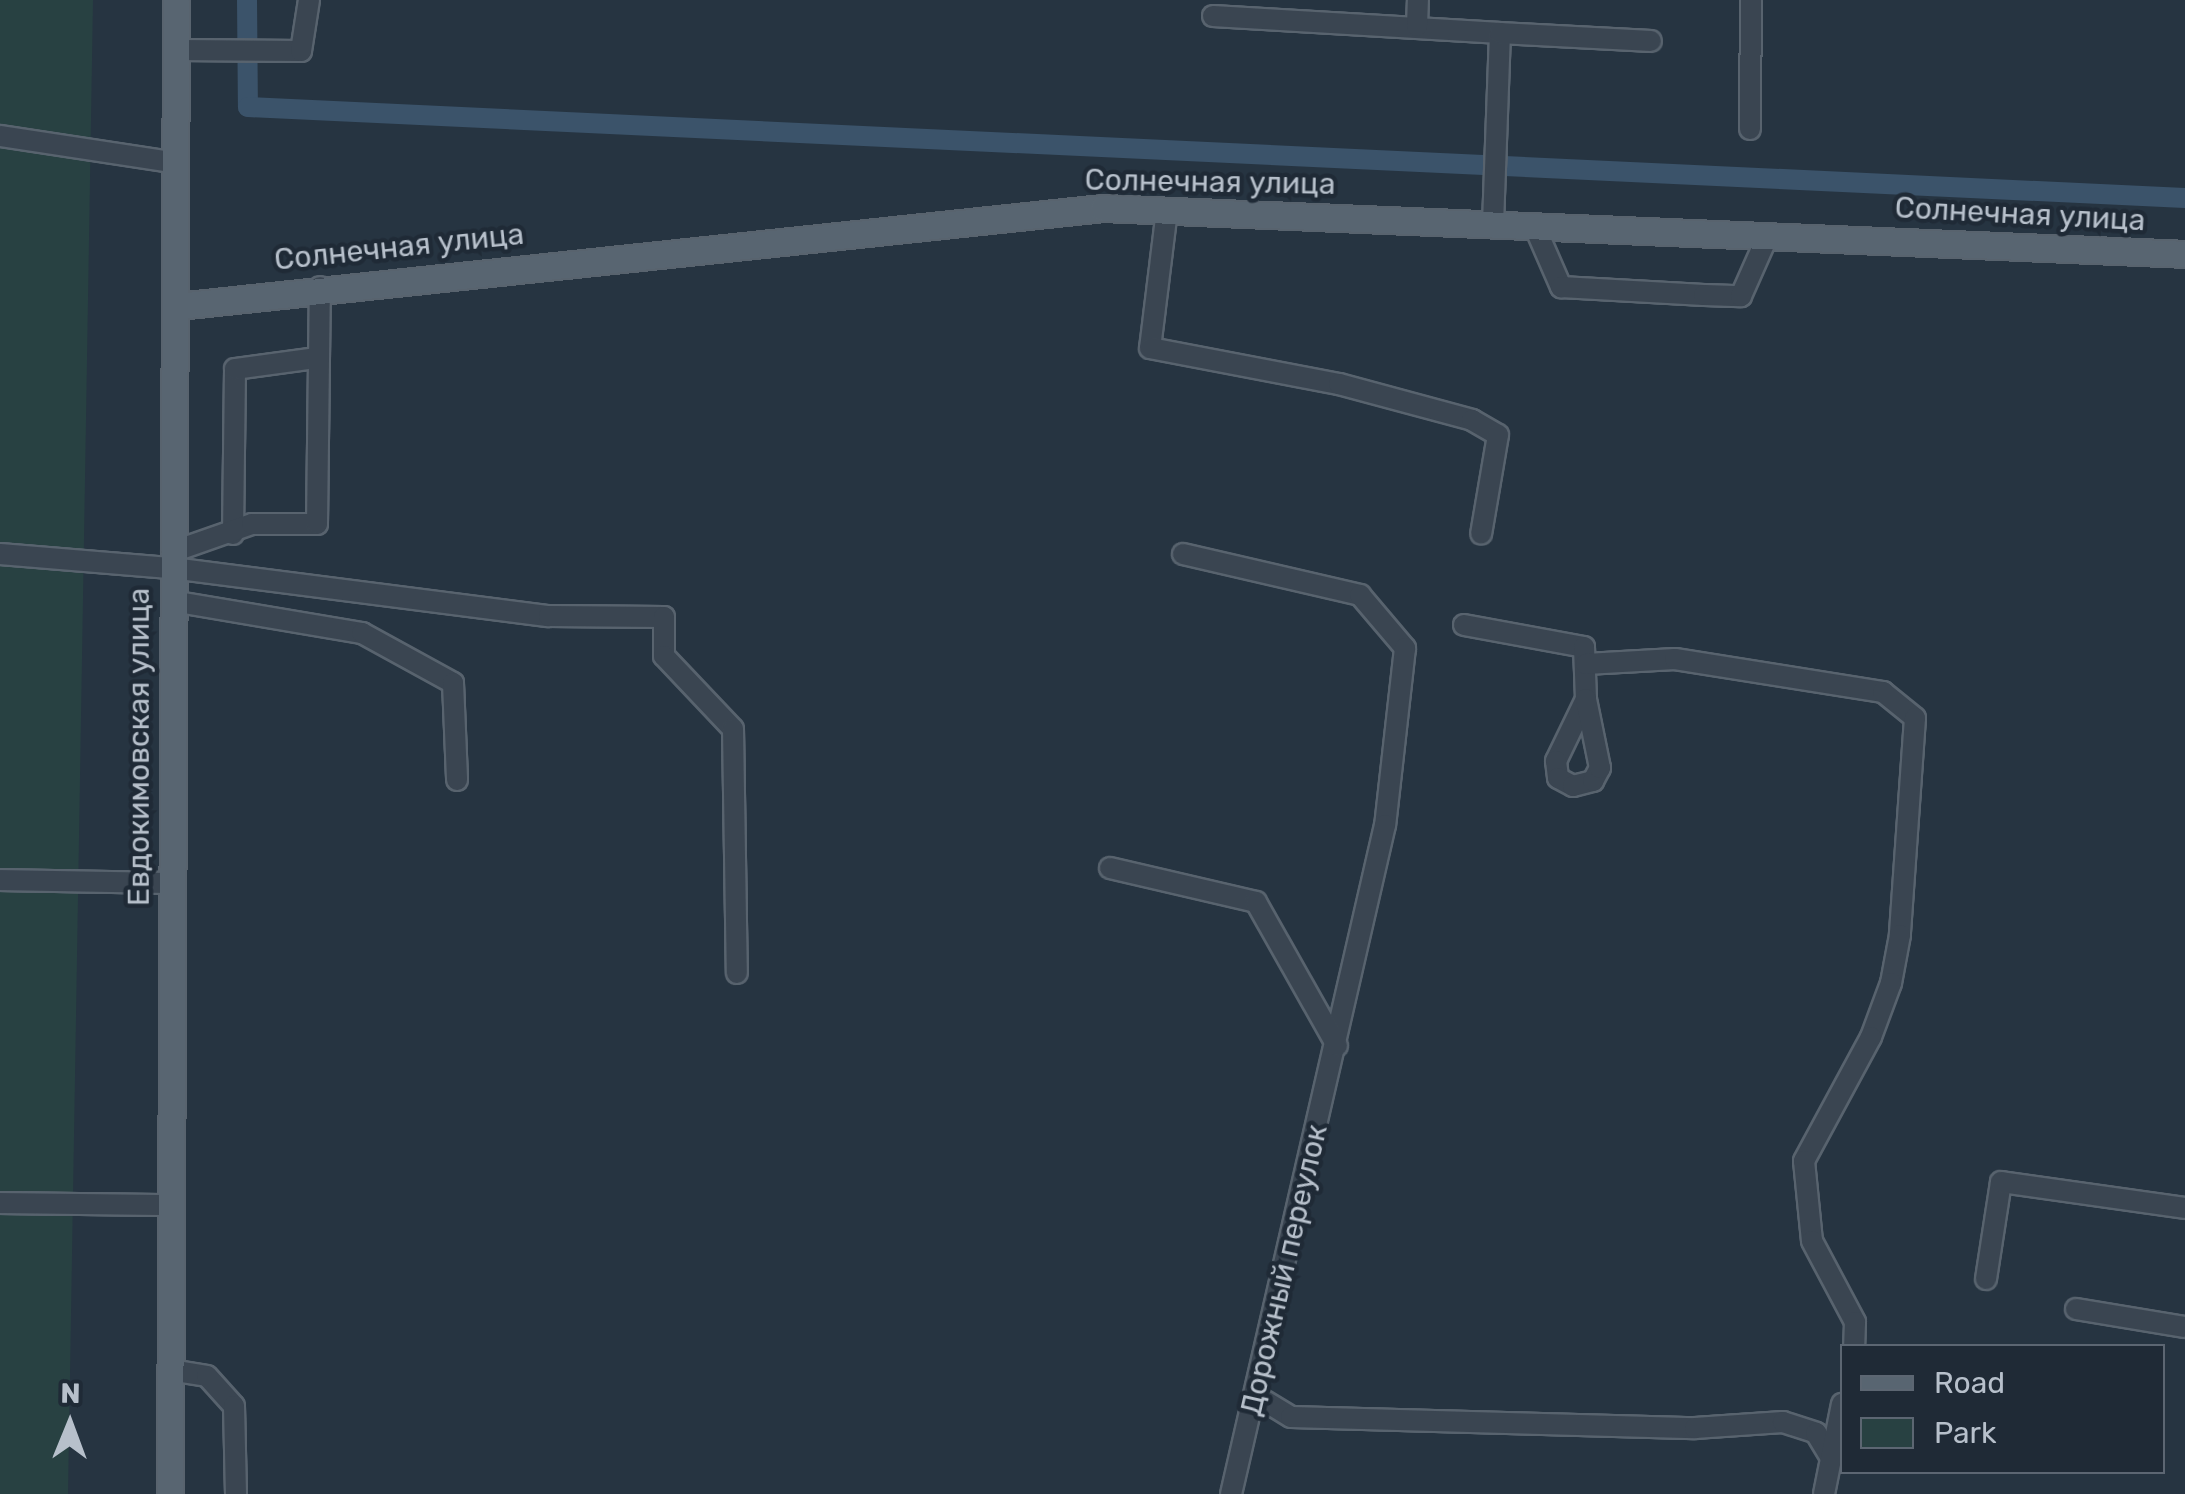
<!DOCTYPE html>
<html>
<head>
<meta charset="utf-8">
<style>
	body { margin:0 }
	#map { position:relative; width:2185px; height:1494px; overflow:hidden; background:#263441; font-family:Rubik,sans-serif }
	div>[style] { position:absolute }
	.green>* { inset:0; background:#284142 }
	.canal>* { height:20px; margin:-10px; padding:0 10px; transform-origin:10px; border-radius:10px; background:#3b536a }
	.roads { filter:drop-shadow(2px 0 #58636e) drop-shadow(-2px 0 #58636e) drop-shadow(0 2px #58636e) drop-shadow(0 -2px #58636e) }
	.minor>* { height:20px; margin:-10px; padding:0 10px; transform-origin:10px; border-radius:10px; background:#3a4551 }
	.major>* { height:25px; margin:-12.5px; padding:0 12.5px; transform-origin:12.5px; border-radius:12.5px; background:#586571 }
	span { translate:-50% -50%; white-space:nowrap; text-align:center; line-height:1.15; -webkit-text-stroke:9px #1f2a36; paint-order:stroke }
	.street-label { font-size:30px; color:#b7c0cb }
	.legend { position:absolute; left:1840px; top:1344px; width:325px; height:130px; box-sizing:border-box; background:#1f2a36; border:2px solid #5c6672; margin:0; padding:12px 18px; list-style:none; font-size:30px; color:#b7c0cb }
	.legend li { display:flex; align-items:center; gap:20px; height:50px }
	.legend b { width:50px; border:2px solid #5c6672 }
	.north { position:absolute; left:20px; top:1374px; width:100px; height:100px; -webkit-text-stroke:8px #1f2a36; paint-order:stroke; rotate:1deg; font-size:28px; font-weight:700; line-height:40px; text-align:center; color:#b7c0cb }
	.north::after { content:''; display:block; margin:auto; width:35px; height:45px; background:#b7c0cb; clip-path:polygon(50% 0,100% 100%,50% 72%,0 100%) }
</style>
</head>
<body>
<div id="map">
	<div class="green">
		<i style="clip-path:polygon(0 0,93px 0,68px 1494px,0 1494px)"></i>
	</div>
	<div class="canal">
		<i style="left:247px;top:0;width:107px;rotate:89.5deg"></i>
		<i style="left:248px;top:107px;width:1939px;rotate:2.69deg"></i>
	</div>
	<div class="roads">
		<div class="minor">
			<i style="left:1213px;top:16px;width:288px;rotate:3.4deg"></i>
			<i style="left:1500px;top:33px;width:190px;rotate:92.1deg"></i>
			<i style="left:1417px;top:26px;width:26px;rotate:-88deg"></i>
			<i style="left:1500px;top:33px;width:151px;rotate:3deg"></i>
			<i style="left:177px;top:50px;width:124px;rotate:0.5deg"></i>
			<i style="left:301px;top:51px;width:52px;rotate:-81.1deg"></i>
			<i style="left:1750px;top:129px;width:129px;rotate:-89.6deg"></i>
			<i style="left:0;top:136px;width:174px;rotate:8.6deg"></i>
			<i style="left:1167px;top:210px;width:139px;rotate:97deg"></i>
			<i style="left:1150px;top:348px;width:192px;rotate:10.8deg"></i>
			<i style="left:1339px;top:384px;width:138px;rotate:15.1deg"></i>
			<i style="left:1472px;top:420px;width:30px;rotate:30deg"></i>
			<i style="left:1498px;top:435px;width:100px;rotate:99.7deg"></i>
			<i style="left:1534px;top:225px;width:68px;rotate:66.5deg"></i>
			<i style="left:1561px;top:287px;width:143px;rotate:3.2deg"></i>
			<i style="left:1704px;top:295px;width:37px;rotate:2deg"></i>
			<i style="left:1741px;top:296px;width:67px;rotate:-66.1deg"></i>
			<i style="left:233px;top:534px;width:165px;rotate:-89.3deg"></i>
			<i style="left:235px;top:369px;width:82px;rotate:-7.7deg"></i>
			<i style="left:172px;top:552px;width:85px;rotate:-19.3deg"></i>
			<i style="left:252px;top:524px;width:65px"></i>
			<i style="left:317px;top:524px;width:237px;rotate:-89.3deg"></i>
			<i style="left:0;top:554px;width:173px;rotate:4.7deg"></i>
			<i style="left:172px;top:568px;width:380px;rotate:7.3deg"></i>
			<i style="left:549px;top:616px;width:115px;rotate:0.5deg"></i>
			<i style="left:664px;top:617px;width:39px;rotate:90deg"></i>
			<i style="left:664px;top:656px;width:100px;rotate:46.6deg"></i>
			<i style="left:733px;top:729px;width:244px;rotate:89.1deg"></i>
			<i style="left:1183px;top:554px;width:182px;rotate:13deg"></i>
			<i style="left:1360px;top:595px;width:70px;rotate:49.7deg"></i>
			<i style="left:1405px;top:648px;width:178px;rotate:96.4deg"></i>
			<i style="left:1385px;top:825px;width:686px;rotate:102.96deg"></i>
			<i style="left:172px;top:601px;width:193px;rotate:9.6deg"></i>
			<i style="left:362px;top:633px;width:104px;rotate:28.8deg"></i>
			<i style="left:453px;top:683px;width:97px;rotate:87.6deg"></i>
			<i style="left:1464px;top:625px;width:122px;rotate:10.4deg"></i>
			<i style="left:1584px;top:647px;width:52px;rotate:87.8deg"></i>
			<i style="left:1586px;top:699px;width:69px;rotate:115.8deg"></i>
			<i style="left:1556px;top:761px;width:17px;rotate:83deg"></i>
			<i style="left:1558px;top:778px;width:17px;rotate:28deg"></i>
			<i style="left:1573px;top:786px;width:21px;rotate:-14deg"></i>
			<i style="left:1593px;top:781px;width:15px;rotate:-62deg"></i>
			<i style="left:1600px;top:768px;width:70px;rotate:-101.5deg"></i>
			<i style="left:1586px;top:664px;width:89px;rotate:-3.2deg"></i>
			<i style="left:1675px;top:659px;width:211px;rotate:9deg"></i>
			<i style="left:1883px;top:692px;width:41px;rotate:39.1deg"></i>
			<i style="left:1915px;top:718px;width:218px;rotate:94deg"></i>
			<i style="left:1900px;top:935px;width:49px;rotate:100.6deg"></i>
			<i style="left:1891px;top:983px;width:58px;rotate:110.3deg"></i>
			<i style="left:1871px;top:1037px;width:141px;rotate:118.4deg"></i>
			<i style="left:1804px;top:1161px;width:80px;rotate:84.3deg"></i>
			<i style="left:1812px;top:1241px;width:92px;rotate:62deg"></i>
			<i style="left:1855px;top:1322px;width:24px;rotate:92deg"></i>
			<i style="left:1110px;top:868px;width:150px;rotate:13.1deg"></i>
			<i style="left:1256px;top:902px;width:165px;rotate:60.6deg"></i>
			<i style="left:0;top:880px;width:172px;rotate:1deg"></i>
			<i style="left:0;top:1203px;width:171px;rotate:0.7deg"></i>
			<i style="left:1986px;top:1279px;width:98px;rotate:-81.2deg"></i>
			<i style="left:2001px;top:1182px;width:186px;rotate:8deg"></i>
			<i style="left:2076px;top:1309px;width:110px;rotate:9.4deg"></i>
			<i style="left:170px;top:1370px;width:37px;rotate:9deg"></i>
			<i style="left:207px;top:1376px;width:40px;rotate:48deg"></i>
			<i style="left:234px;top:1406px;width:88px;rotate:88.7deg"></i>
			<i style="left:1255px;top:1395px;width:42px;rotate:31.4deg"></i>
			<i style="left:1291px;top:1417px;width:404px;rotate:1.6deg"></i>
			<i style="left:1695px;top:1428px;width:88px;rotate:-3.9deg"></i>
			<i style="left:1783px;top:1422px;width:35px;rotate:18deg"></i>
			<i style="left:1816px;top:1433px;width:29px;rotate:59deg"></i>
			<i style="left:1824px;top:1494px;width:92px;rotate:-78.7deg"></i>
		</div>
		<div class="major">
			<i style="left:178px;top:306px;width:930px;rotate:-6.05deg"></i>
			<i style="left:1103px;top:208px;width:1083px;rotate:2.43deg"></i>
			<i style="left:170px;top:1494px;width:1494px;rotate:-89.77deg"></i>
		</div>
	</div>
	<div class="street-label">
		<span style="left:1210px;top:182px;rotate:1deg">Солнечная улица</span>
		<span style="left:2020px;top:214px;rotate:3deg">Солнечная улица</span>
		<span style="left:399px;top:247px;rotate:-6deg">Солнечная улица</span>
		<span style="left:139px;top:747px;rotate:-90deg">Евдокимовская улица</span>
		<span style="left:1284px;top:1270px;rotate:-77deg">Дорожный переулок</span>
	</div>
	<ul class="legend">
	<li><b style="height:12px;background:#586571"></b>Road</li>
	<li><b style="height:28px;background:#284142"></b>Park</li>
	</ul>
	<div class="north">N</div>
</div>
</body>
</html>
